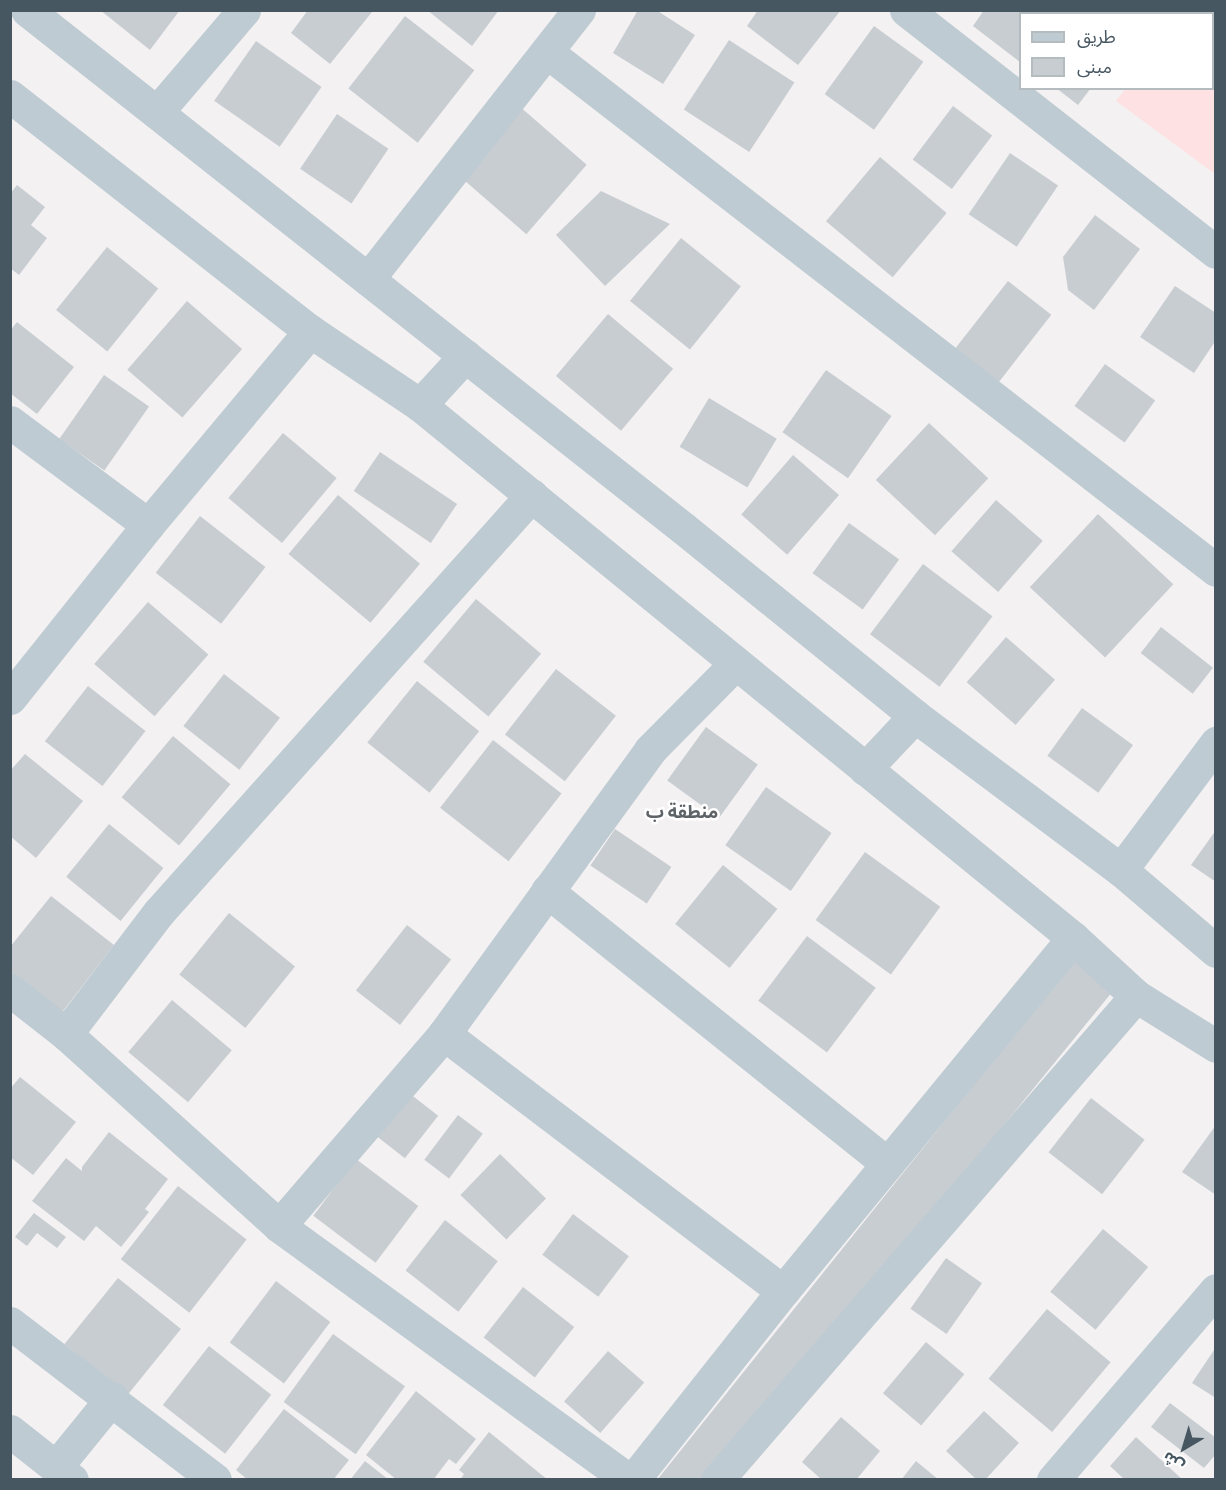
<!DOCTYPE html>
<html>
<head>
<meta charset="utf-8">
<style>
	body { margin:0 }
	#map { position:relative; width:1226px; height:1490px; overflow:hidden; background:#f4f1f2; font-family:Barlow,"Noto Sans Arabic",sans-serif }
	div>[style] { position:absolute }
	.medical>* { inset:0; background:#fee1e2 }
	.building>* { inset:0; background:#c8cdd2; transform-origin:0 0 }
	.minor>* { height:33px; margin:-16.5px; padding:0 16.5px; transform-origin:16.5px; border-radius:16.5px; background:#becbd2 }
	span { translate:-50% -50%; white-space:nowrap; text-align:center; line-height:1.15; -webkit-text-stroke:5px #fff; paint-order:stroke }
	.neighbourhood-label { font-size:18px; color:#5d6367; font-weight:700 }
	.frame { position:absolute; inset:0; border:12px solid #475762; pointer-events:none }
	.legend { position:absolute; left:1019px; top:12px; width:195px; height:78px; box-sizing:border-box; background:#fff; border:2px solid #b5bcc0; margin:0; padding:8px 10px; list-style:none; font-size:18px; color:#475762 }
	.legend li { display:flex; align-items:center; gap:12px; height:30px }
	.legend b { width:30px; border:2px solid #b5bcc0 }
	.north { position:absolute; left:1154px; top:1418px; width:60px; height:60px; -webkit-text-stroke:4px #fff; paint-order:stroke; rotate:218deg; font-size:16px; font-weight:700; line-height:24px; text-align:center; color:#475762 }
	.north::after { content:''; display:block; margin:auto; width:21px; height:27px; background:#475762; clip-path:polygon(50% 0,100% 100%,50% 72%,0 100%) }
</style>
</head>
<body>
<div id="map">
	<div class="medical">
		<i style="clip-path:polygon(1183px 10px,1215px 11px,1215px 174px,1116px 101px,1125px 89px,1212px 88px,1212px 14px,1180px 13px)"></i>
	</div>
	<div class="building">
		<i style="clip-path:polygon(100px 10px,180px 10px,150px 50px)"></i>
		<i style="clip-path:polygon(308px 10px,370px 10px,372px 12px,330px 64px,291px 33px)"></i>
		<i style="clip-path:polygon(427px 10px,499px 10px,472px 46px)"></i>
		<i style="clip-path:polygon(638px 10px,656px 10px,695px 35px,663px 84px,613px 53px)"></i>
		<i style="clip-path:polygon(758px 10px,841px 10px,798px 65px,747px 26px)"></i>
		<i style="clip-path:polygon(984px 10px,1048px 10px,1052px 14px,1020px 14px,1020px 62px,973px 26px)"></i>
		<i style="left:1085px;top:10px;width:65px;height:4px"></i>
		<i style="left:405px;top:16px;width:88px;height:92px;rotate:38deg"></i>
		<i style="left:874px;top:26px;width:61px;height:84px;rotate:36deg"></i>
		<i style="left:729px;top:40px;width:78px;height:83px;rotate:33deg"></i>
		<i style="left:256px;top:41px;width:80px;height:73px;rotate:35deg"></i>
		<i style="clip-path:polygon(1056px 88px,1091px 88px,1078px 105px)"></i>
		<i style="left:518px;top:105px;width:91px;height:92px;rotate:41deg"></i>
		<i style="left:953px;top:106px;width:49px;height:67px;rotate:37deg"></i>
		<i style="left:337px;top:114px;width:62px;height:66px;rotate:34deg"></i>
		<i style="left:1010px;top:153px;width:58px;height:74px;rotate:34deg"></i>
		<i style="left:880px;top:157px;width:87px;height:84px;rotate:40deg"></i>
		<i style="clip-path:polygon(17px 185px,45px 207px,31px 225px,47px 238px,19px 275px,10px 268px,10px 194px)"></i>
		<i style="clip-path:polygon(601px 191px,670px 224px,605px 286px,556px 235px)"></i>
		<i style="clip-path:polygon(1095px 215px,1140px 249px,1094px 310px,1068px 290px,1063px 257px)"></i>
		<i style="left:681px;top:238px;width:77px;height:81px;rotate:39deg"></i>
		<i style="left:107px;top:247px;width:66px;height:81px;rotate:39deg"></i>
		<i style="left:1008px;top:281px;width:55px;height:88px;rotate:38deg"></i>
		<i style="clip-path:polygon(1175px 286px,1216px 313px,1216px 340px,1194px 373px,1140px 337px)"></i>
		<i style="left:187px;top:301px;width:73px;height:91px;rotate:41deg"></i>
		<i style="left:608px;top:314px;width:85px;height:81px;rotate:40deg"></i>
		<i style="clip-path:polygon(17px 322px,74px 367px,37px 414px,10px 393px,10px 331px)"></i>
		<i style="left:1105px;top:364px;width:62px;height:52px;rotate:36deg"></i>
		<i style="left:826px;top:370px;width:80px;height:76px;rotate:35deg"></i>
		<i style="left:104px;top:375px;width:55px;height:78px;rotate:35deg"></i>
		<i style="left:709px;top:398px;width:79px;height:57px;rotate:31deg"></i>
		<i style="left:929px;top:423px;width:81px;height:78px;rotate:43deg"></i>
		<i style="left:283px;top:433px;width:70px;height:85px;rotate:40deg"></i>
		<i style="left:380px;top:452px;width:93px;height:47px;rotate:34deg"></i>
		<i style="left:793px;top:455px;width:61px;height:79px;rotate:41deg"></i>
		<i style="left:338px;top:495px;width:107px;height:77px;rotate:40deg"></i>
		<i style="left:996px;top:500px;width:62px;height:68px;rotate:41deg"></i>
		<i style="left:1098px;top:514px;width:103px;height:100px;rotate:43deg"></i>
		<i style="left:200px;top:516px;width:83px;height:72px;rotate:38deg"></i>
		<i style="left:849px;top:523px;width:62px;height:62px;rotate:36deg"></i>
		<i style="left:923px;top:564px;width:87px;height:88px;rotate:37deg"></i>
		<i style="left:476px;top:599px;width:85px;height:82px;rotate:40deg"></i>
		<i style="left:148px;top:602px;width:80px;height:82px;rotate:41deg"></i>
		<i style="left:1161px;top:627px;width:66px;height:33px;rotate:38deg"></i>
		<i style="left:1006px;top:637px;width:65px;height:60px;rotate:41deg"></i>
		<i style="left:556px;top:669px;width:76px;height:83px;rotate:38deg"></i>
		<i style="left:224px;top:674px;width:71px;height:66px;rotate:38deg"></i>
		<i style="left:417px;top:681px;width:80px;height:79px;rotate:39deg"></i>
		<i style="left:88px;top:686px;width:73px;height:70px;rotate:38deg"></i>
		<i style="left:1082px;top:708px;width:63px;height:59px;rotate:36deg"></i>
		<i style="left:706px;top:727px;width:64px;height:66px;rotate:36deg"></i>
		<i style="left:173px;top:736px;width:75px;height:80px;rotate:40deg"></i>
		<i style="left:493px;top:740px;width:87px;height:86px;rotate:38deg"></i>
		<i style="clip-path:polygon(25px 754px,83px 801px,36px 858px,10px 836px,10px 771px)"></i>
		<i style="left:766px;top:787px;width:80px;height:71px;rotate:35deg"></i>
		<i style="left:109px;top:824px;width:70px;height:68px;rotate:39deg"></i>
		<i style="left:615px;top:829px;width:68px;height:44px;rotate:34deg"></i>
		<i style="clip-path:polygon(1216px 830px,1216px 882px,1191px 865px)"></i>
		<i style="left:865px;top:852px;width:93px;height:84px;rotate:36deg"></i>
		<i style="left:723px;top:865px;width:70px;height:76px;rotate:39deg"></i>
		<i style="clip-path:polygon(51px 896px,114px 945px,63px 1011px,10px 984px,10px 947px)"></i>
		<i style="left:229px;top:913px;width:85px;height:79px;rotate:39deg"></i>
		<i style="left:407px;top:925px;width:56px;height:83px;rotate:38deg"></i>
		<i style="left:807px;top:936px;width:86px;height:81px;rotate:37deg"></i>
		<i style="clip-path:polygon(1073px 961px,1117px 986px,715px 1480px,657px 1480px)"></i>
		<i style="left:172px;top:1000px;width:78px;height:68px;rotate:40deg"></i>
		<i style="clip-path:polygon(20px 1077px,76px 1122px,33px 1175px,10px 1157px,10px 1089px)"></i>
		<i style="left:409px;top:1093px;width:37px;height:54px;rotate:38deg"></i>
		<i style="left:1091px;top:1098px;width:68px;height:69px;rotate:38deg"></i>
		<i style="left:458px;top:1115px;width:31px;height:56px;rotate:37deg"></i>
		<i style="clip-path:polygon(1216px 1125px,1216px 1195px,1182px 1172px)"></i>
		<i style="clip-path:polygon(109px 1132px,168px 1179px,145px 1209px,149px 1212px,121px 1247px,96px 1226px,84px 1241px,32px 1201px,66px 1158px,82px 1171px,82px 1167px)"></i>
		<i style="left:500px;top:1154px;width:64px;height:57px;rotate:44deg"></i>
		<i style="left:356px;top:1159px;width:78px;height:71px;rotate:37deg"></i>
		<i style="left:178px;top:1186px;width:87px;height:93px;rotate:38deg"></i>
		<i style="clip-path:polygon(34px 1213px,66px 1237px,57px 1248px,37px 1233px,27px 1246px,15px 1237px)"></i>
		<i style="left:573px;top:1214px;width:70px;height:51px;rotate:37deg"></i>
		<i style="left:445px;top:1220px;width:67px;height:64px;rotate:38deg"></i>
		<i style="left:1103px;top:1229px;width:59px;height:82px;rotate:40deg"></i>
		<i style="left:946px;top:1258px;width:44px;height:62px;rotate:35deg"></i>
		<i style="left:118px;top:1278px;width:81px;height:85px;rotate:39deg"></i>
		<i style="left:276px;top:1281px;width:68px;height:77px;rotate:37deg"></i>
		<i style="left:523px;top:1287px;width:65px;height:64px;rotate:38deg"></i>
		<i style="left:1047px;top:1309px;width:83px;height:91px;rotate:40deg"></i>
		<i style="left:333px;top:1334px;width:89px;height:84px;rotate:36deg"></i>
		<i style="left:926px;top:1342px;width:50px;height:67px;rotate:40deg"></i>
		<i style="left:209px;top:1346px;width:79px;height:75px;rotate:38deg"></i>
		<i style="clip-path:polygon(1216px 1347px,1216px 1398px,1192px 1383px)"></i>
		<i style="left:608px;top:1351px;width:48px;height:67px;rotate:41deg"></i>
		<i style="clip-path:polygon(416px 1391px,476px 1439px,456px 1464px,449px 1459px,433px 1480px,397px 1480px,366px 1455px)"></i>
		<i style="clip-path:polygon(1170px 1403px,1216px 1438px,1216px 1454px,1204px 1468px,1151px 1427px)"></i>
		<i style="clip-path:polygon(284px 1409px,349px 1460px,333px 1480px,248px 1480px,236px 1470px)"></i>
		<i style="clip-path:polygon(984px 1411px,1019px 1443px,985px 1480px,977px 1480px,946px 1451px)"></i>
		<i style="clip-path:polygon(841px 1417px,880px 1451px,856px 1480px,822px 1480px,802px 1462px)"></i>
		<i style="clip-path:polygon(489px 1432px,548px 1480px,460px 1480px,464px 1474px,459px 1470px)"></i>
		<i style="clip-path:polygon(1136px 1437px,1183px 1480px,1125px 1480px,1110px 1466px)"></i>
		<i style="clip-path:polygon(365px 1461px,389px 1480px,350px 1480px)"></i>
		<i style="clip-path:polygon(916px 1461px,939px 1480px,901px 1480px)"></i>
	</div>
	<div class="minor">
		<i style="left:27px;top:10px;width:836px;rotate:38.3deg"></i>
		<i style="left:683px;top:528px;width:299px;rotate:39deg"></i>
		<i style="left:915px;top:716px;width:257px;rotate:36.8deg"></i>
		<i style="left:1121px;top:870px;width:125px;rotate:40.5deg"></i>
		<i style="left:906px;top:10px;width:393px;rotate:38deg"></i>
		<i style="left:547px;top:52px;width:846px;rotate:37.75deg"></i>
		<i style="left:10px;top:96px;width:381px;rotate:38.1deg"></i>
		<i style="left:310px;top:331px;width:133px;rotate:33.9deg"></i>
		<i style="left:420px;top:405px;width:843px;rotate:39.22deg"></i>
		<i style="left:1073px;top:938px;width:86px;rotate:42.6deg"></i>
		<i style="left:1136px;top:996px;width:94px;rotate:32deg"></i>
		<i style="left:157px;top:112px;width:134px;rotate:-49.5deg"></i>
		<i style="left:368px;top:279px;width:342px;rotate:-51.9deg"></i>
		<i style="left:420px;top:405px;width:67px;rotate:-47.4deg"></i>
		<i style="left:10px;top:422px;width:172px;rotate:36.7deg"></i>
		<i style="left:10px;top:698px;width:221px;rotate:-51.4deg"></i>
		<i style="left:148px;top:525px;width:253px;rotate:-50.1deg"></i>
		<i style="left:865px;top:769px;width:73px;rotate:-46.7deg"></i>
		<i style="left:1121px;top:870px;width:159px;rotate:-53.2deg"></i>
		<i style="left:547px;top:891px;width:435px;rotate:38.7deg"></i>
		<i style="left:10px;top:990px;width:71px;rotate:38.2deg"></i>
		<i style="left:66px;top:1034px;width:287px;rotate:42deg"></i>
		<i style="left:279px;top:1226px;width:432px;rotate:36deg"></i>
		<i style="left:66px;top:1034px;width:153px;rotate:-52.7deg"></i>
		<i style="left:159px;top:912px;width:559px;rotate:-48.19deg"></i>
		<i style="left:444px;top:1034px;width:425px;rotate:37.2deg"></i>
		<i style="left:279px;top:1226px;width:253px;rotate:-49.3deg"></i>
		<i style="left:444px;top:1034px;width:351px;rotate:-54deg"></i>
		<i style="left:650px;top:750px;width:121px;rotate:-45.3deg"></i>
		<i style="left:10px;top:1323px;width:258px;rotate:37.4deg"></i>
		<i style="left:10px;top:1431px;width:79px;rotate:38.3deg"></i>
		<i style="left:56px;top:1467px;width:89px;rotate:-50.9deg"></i>
		<i style="left:633px;top:1480px;width:241px;rotate:-51.6deg"></i>
		<i style="left:783px;top:1291px;width:457px;rotate:-50.6deg"></i>
		<i style="left:717px;top:1480px;width:640px;rotate:-49.12deg"></i>
		<i style="left:1053px;top:1480px;width:250px;rotate:-49.4deg"></i>
	</div>
	<div class="neighbourhood-label">
		<span style="left:682px;top:811px">منطقة ب</span>
	</div>
	<div class="frame"></div>
	<ul class="legend">
	<li><b style="height:8px;background:#becbd2"></b>طريق</li>
	<li><b style="height:16px;background:#c8cdd2"></b>مبنى</li>
	</ul>
	<div class="north">ش</div>
</div>
</body>
</html>
